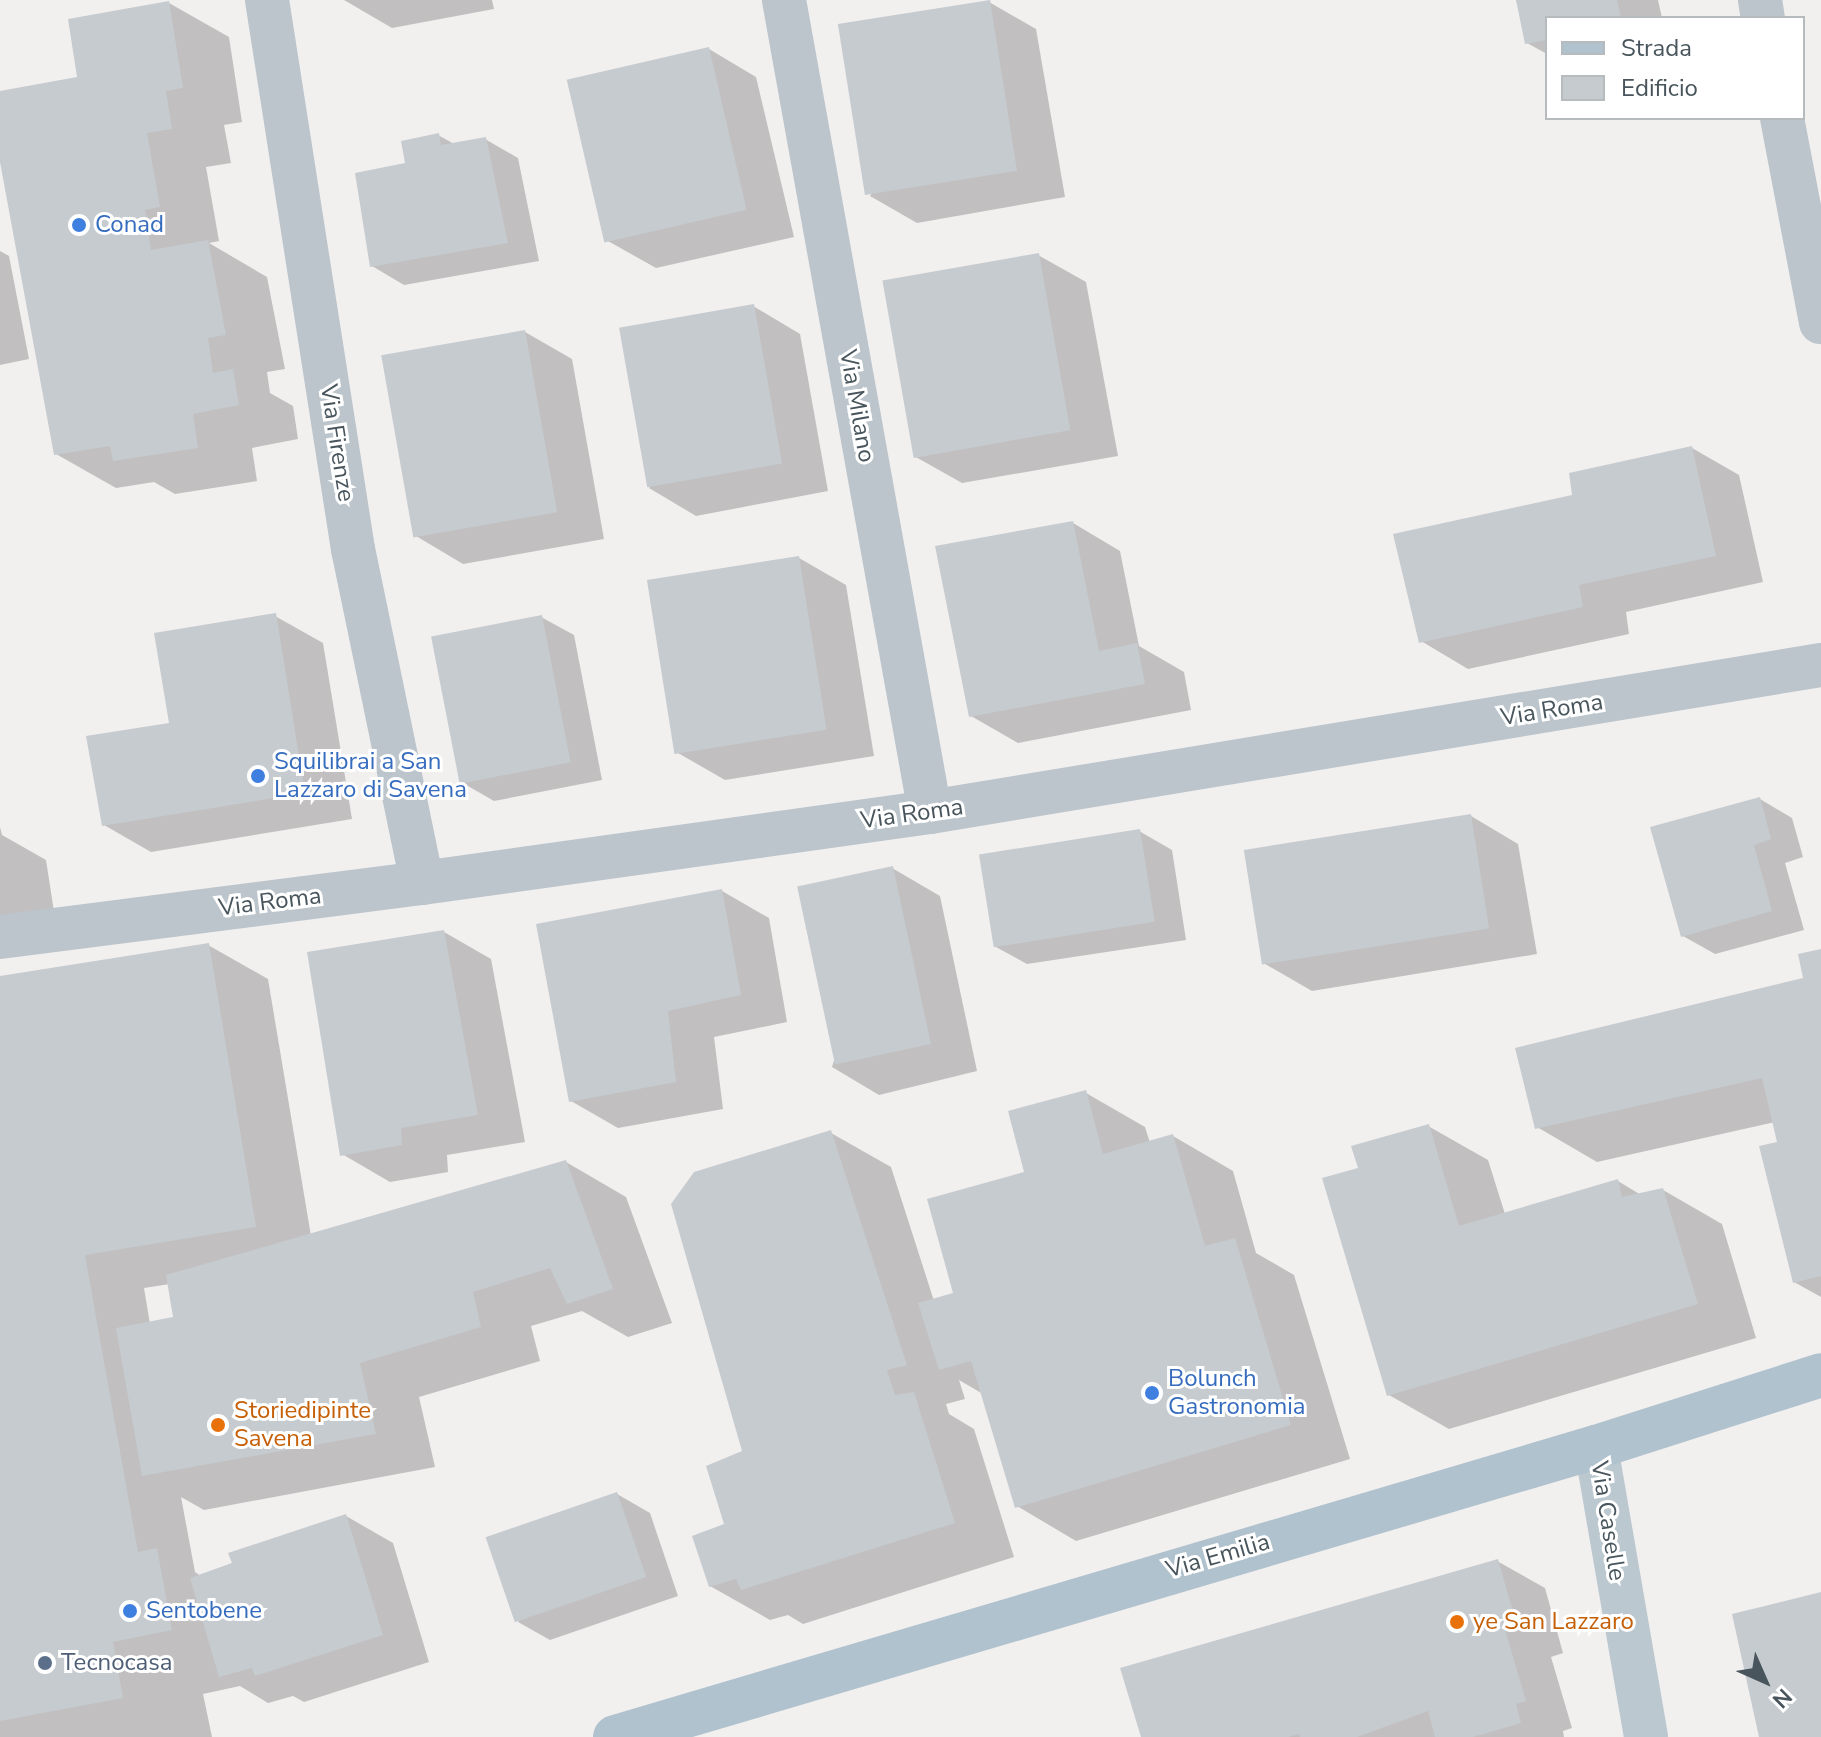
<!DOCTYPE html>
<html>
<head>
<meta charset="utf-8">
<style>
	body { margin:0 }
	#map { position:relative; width:1821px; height:1737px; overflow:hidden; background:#f2efef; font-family:"Nunito Sans",sans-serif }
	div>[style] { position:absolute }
	.shadow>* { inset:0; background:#0003 }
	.building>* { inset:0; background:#c6cbcf; transform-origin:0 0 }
	.street>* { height:44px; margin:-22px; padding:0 22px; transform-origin:22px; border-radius:22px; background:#bbc5cb }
	.secondary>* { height:44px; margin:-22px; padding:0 22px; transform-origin:22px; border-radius:22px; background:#bbc8d0 }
	.primary>* { height:44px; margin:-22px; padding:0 22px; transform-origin:22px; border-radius:22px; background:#b0c2cd }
	.dots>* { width:22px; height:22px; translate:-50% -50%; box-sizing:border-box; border:4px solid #fff; border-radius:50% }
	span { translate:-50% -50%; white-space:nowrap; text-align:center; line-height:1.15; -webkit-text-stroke:6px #fff; paint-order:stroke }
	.shop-label { font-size:24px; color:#366cbe }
	.left { translate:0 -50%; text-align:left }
	.street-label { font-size:24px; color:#48555c }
	.food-label { font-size:24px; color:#c56008 }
	.service-label { font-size:24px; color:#4e5e75 }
	.legend { position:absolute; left:1545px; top:16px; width:260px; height:104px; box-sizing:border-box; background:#fff; border:2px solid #b6bbbe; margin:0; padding:10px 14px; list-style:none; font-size:24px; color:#48555c }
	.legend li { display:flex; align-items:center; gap:16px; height:40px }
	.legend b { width:40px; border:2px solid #b6bbbe }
	.north { position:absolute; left:1725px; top:1641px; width:80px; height:80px; -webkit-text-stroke:6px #fff; paint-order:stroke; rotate:135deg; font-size:22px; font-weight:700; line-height:32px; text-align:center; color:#48555c }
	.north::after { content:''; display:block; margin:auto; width:28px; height:36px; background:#48555c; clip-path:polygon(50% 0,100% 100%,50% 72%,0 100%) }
</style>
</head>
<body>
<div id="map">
	<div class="shadow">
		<i style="clip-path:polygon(344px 0,492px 0,494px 9px,392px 28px)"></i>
		<i style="clip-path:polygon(1518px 0,1658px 0,1662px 18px,1547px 18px,1547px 54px,1527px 43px)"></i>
		<i style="clip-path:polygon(989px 2px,1036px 29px,1065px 197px,917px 223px,870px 196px)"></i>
		<i style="clip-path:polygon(169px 3px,229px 37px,242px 122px,224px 125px,231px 163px,206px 167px,219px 241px,209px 243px,267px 277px,285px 369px,267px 372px,270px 393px,293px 406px,298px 439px,252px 448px,257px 481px,175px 494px,154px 482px,116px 488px,56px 454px,0 151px,0 93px,79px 79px)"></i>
		<i style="clip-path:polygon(709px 49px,756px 77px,794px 237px,656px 268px,608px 241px)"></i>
		<i style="clip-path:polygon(438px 135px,456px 145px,485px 139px,518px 158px,539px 261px,404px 285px,372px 266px,408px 165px)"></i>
		<i style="clip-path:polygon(0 251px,9px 256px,29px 359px,0 365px)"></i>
		<i style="clip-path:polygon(1038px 255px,1086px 282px,1118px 456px,962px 483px,914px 456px)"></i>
		<i style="clip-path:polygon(753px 306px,800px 334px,828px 491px,696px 516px,649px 488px)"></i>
		<i style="clip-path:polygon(525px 332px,572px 359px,604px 539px,463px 564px,416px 536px)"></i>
		<i style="clip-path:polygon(1692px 448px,1739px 475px,1763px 582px,1626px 612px,1629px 634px,1468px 669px,1421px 641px,1575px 497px)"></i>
		<i style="clip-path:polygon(1073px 523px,1120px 551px,1139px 646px,1184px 672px,1191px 710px,1018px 743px,971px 716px)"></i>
		<i style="clip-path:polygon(799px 558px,846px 585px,874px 756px,725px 780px,678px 753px)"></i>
		<i style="clip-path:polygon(275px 616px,323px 643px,352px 819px,151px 852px,104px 825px,172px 724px)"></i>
		<i style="clip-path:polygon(541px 617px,574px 635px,602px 780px,494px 801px,461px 782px)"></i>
		<i style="clip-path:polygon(1760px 799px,1792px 818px,1803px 857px,1785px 863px,1804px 930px,1715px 954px,1683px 936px)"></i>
		<i style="clip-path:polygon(1471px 816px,1518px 844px,1537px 954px,1312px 991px,1265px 964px)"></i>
		<i style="clip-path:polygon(0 827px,2px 835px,46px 860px,55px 918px,0 928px)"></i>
		<i style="clip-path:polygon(1139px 831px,1172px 850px,1186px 940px,1027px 964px,994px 946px)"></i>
		<i style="clip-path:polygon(892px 868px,940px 896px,977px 1071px,879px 1095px,832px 1067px)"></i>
		<i style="clip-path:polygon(722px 891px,769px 918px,787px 1022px,714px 1037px,723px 1109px,618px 1128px,571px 1101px)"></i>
		<i style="clip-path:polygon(444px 932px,491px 959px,525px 1142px,447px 1155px,448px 1172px,390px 1182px,342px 1154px)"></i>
		<i style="clip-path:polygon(evenodd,208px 945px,268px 979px,311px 1236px,566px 1162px,626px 1197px,672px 1323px,628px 1337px,582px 1311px,531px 1326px,540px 1361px,419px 1397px,435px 1467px,204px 1510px,181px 1497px,195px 1572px,201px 1576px,346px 1516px,393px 1543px,429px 1662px,304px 1702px,293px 1696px,268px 1703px,240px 1686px,203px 1694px,212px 1737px,0 1737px,0 978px,208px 945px,170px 1284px,175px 1319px,150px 1324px,144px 1288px,170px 1284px)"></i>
		<i style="clip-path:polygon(1821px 951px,1821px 1297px,1794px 1282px,1775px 1122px,1597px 1162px,1537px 1127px,1805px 979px)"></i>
		<i style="clip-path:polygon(1086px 1093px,1145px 1127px,1150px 1143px,1173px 1136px,1233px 1171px,1256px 1253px,1294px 1275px,1350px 1459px,1076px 1541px,1017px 1506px,983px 1394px,959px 1380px,965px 1399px,946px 1404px,949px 1414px,974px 1429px,1014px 1557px,803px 1624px,788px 1615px,770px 1620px,710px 1586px,831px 1133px,891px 1167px,934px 1301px,956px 1295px,1026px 1174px)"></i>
		<i style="clip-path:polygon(1428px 1126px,1488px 1160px,1505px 1214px,1618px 1181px,1641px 1195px,1663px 1190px,1722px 1224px,1756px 1338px,1449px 1429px,1389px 1395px,1360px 1169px)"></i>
		<i style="clip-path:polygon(617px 1494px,650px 1513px,678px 1596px,550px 1640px,518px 1622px)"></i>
		<i style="clip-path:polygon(1497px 1561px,1545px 1588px,1563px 1653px,1551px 1657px,1572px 1728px,1563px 1731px,1564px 1737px,1143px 1737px)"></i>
	</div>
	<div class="building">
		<i style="left:990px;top:0;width:173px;height:154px;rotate:81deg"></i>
		<i style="clip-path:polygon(1516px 0,1617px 0,1621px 18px,1547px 18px,1547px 40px,1525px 44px)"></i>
		<i style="clip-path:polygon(169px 1px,183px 88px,166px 91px,172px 129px,147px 133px,160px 207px,145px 210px,151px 250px,208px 240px,226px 335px,208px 338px,213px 373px,233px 369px,239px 405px,193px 414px,198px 448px,113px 461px,110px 446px,54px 455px,0 162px,0 91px,77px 77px,68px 19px)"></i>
		<i style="left:709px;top:47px;width:167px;height:146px;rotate:77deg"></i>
		<i style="clip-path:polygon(439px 133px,441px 145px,486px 137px,508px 243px,370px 267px,355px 173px,405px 163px,401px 141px)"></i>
		<i style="left:1039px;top:253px;width:180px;height:159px;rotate:80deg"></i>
		<i style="left:754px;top:304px;width:162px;height:137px;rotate:80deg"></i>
		<i style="left:525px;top:330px;width:185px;height:146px;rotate:80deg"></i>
		<i style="clip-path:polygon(1692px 446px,1716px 556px,1579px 585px,1583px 607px,1419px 643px,1393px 534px,1572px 495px,1569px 473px)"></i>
		<i style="clip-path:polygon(1073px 521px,1099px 651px,1137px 643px,1145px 684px,969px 717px,935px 546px)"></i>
		<i style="left:799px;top:556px;width:176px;height:154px;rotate:81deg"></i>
		<i style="clip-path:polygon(276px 613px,305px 793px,102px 826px,86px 736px,169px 723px,154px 633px)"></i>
		<i style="left:542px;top:615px;width:150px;height:113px;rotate:79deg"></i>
		<i style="clip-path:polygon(1760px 797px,1771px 839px,1754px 845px,1772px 911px,1681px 937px,1650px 827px)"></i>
		<i style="left:1471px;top:814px;width:116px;height:230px;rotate:81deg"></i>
		<i style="left:1140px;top:829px;width:94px;height:163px;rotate:81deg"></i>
		<i style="left:893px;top:866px;width:182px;height:98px;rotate:78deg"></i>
		<i style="clip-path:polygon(722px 889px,741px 995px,668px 1011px,676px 1082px,569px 1102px,536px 924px)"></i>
		<i style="clip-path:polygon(444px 930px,478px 1115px,401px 1128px,402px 1145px,340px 1156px,307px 952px)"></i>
		<i style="clip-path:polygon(209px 943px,256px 1227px,85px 1255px,138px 1552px,157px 1548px,172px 1630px,113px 1642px,123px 1698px,0 1721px,0 976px)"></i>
		<i style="clip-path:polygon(1821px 949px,1821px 1276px,1793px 1283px,1759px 1146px,1777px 1142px,1762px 1078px,1535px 1129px,1515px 1048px,1803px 978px,1798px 954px)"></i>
		<i style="clip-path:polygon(1086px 1090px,1103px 1154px,1173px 1134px,1205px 1246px,1235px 1238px,1291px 1425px,1015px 1508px,971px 1361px,939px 1370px,918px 1303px,953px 1293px,927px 1199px,1024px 1172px,1008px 1111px)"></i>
		<i style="clip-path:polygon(1429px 1124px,1459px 1226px,1618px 1179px,1622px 1197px,1663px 1188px,1698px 1304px,1387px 1396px,1322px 1178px,1358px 1168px,1351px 1146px)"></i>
		<i style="clip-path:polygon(831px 1130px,907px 1365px,887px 1370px,895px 1395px,914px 1392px,955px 1523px,741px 1590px,736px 1579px,709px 1587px,692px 1536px,724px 1524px,706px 1466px,742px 1451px,671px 1204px,694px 1172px)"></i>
		<i style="clip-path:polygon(566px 1160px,613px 1289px,567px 1304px,550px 1268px,473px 1292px,481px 1327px,360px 1363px,376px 1434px,142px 1476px,116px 1328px,173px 1317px,166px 1275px)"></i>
		<i style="left:617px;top:1492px;width:90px;height:139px;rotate:71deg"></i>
		<i style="clip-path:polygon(346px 1514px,383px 1635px,255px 1676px,252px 1668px,219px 1677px,190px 1578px,232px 1563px,228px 1553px)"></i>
		<i style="clip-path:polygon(1498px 1559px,1517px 1626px,1505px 1630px,1526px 1701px,1516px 1704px,1521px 1723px,1473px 1737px,1435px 1737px,1428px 1711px,1357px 1737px,1300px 1737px,1299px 1734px,1288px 1737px,1141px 1737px,1120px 1668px)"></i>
		<i style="clip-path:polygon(1821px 1592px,1821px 1737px,1759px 1737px,1732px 1614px)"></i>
	</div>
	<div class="street">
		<i style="left:267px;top:0;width:556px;rotate:81.1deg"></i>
		<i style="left:353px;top:549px;width:341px;rotate:78.3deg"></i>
		<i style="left:784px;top:0;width:825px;rotate:79.81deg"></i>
		<i style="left:1760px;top:0;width:18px;rotate:81deg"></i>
		<i style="left:1782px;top:118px;width:208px;rotate:79.2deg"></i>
		<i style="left:0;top:937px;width:425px;rotate:-7.3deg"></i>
		<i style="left:422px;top:883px;width:513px;rotate:-7.96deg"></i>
		<i style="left:930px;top:812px;width:903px;rotate:-9.37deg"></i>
	</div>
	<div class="secondary">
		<i style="left:1596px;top:1447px;width:294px;rotate:80.2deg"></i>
	</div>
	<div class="primary">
		<i style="left:615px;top:1737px;width:1023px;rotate:-16.47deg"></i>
		<i style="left:1596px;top:1447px;width:236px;rotate:-17.7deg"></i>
	</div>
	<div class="dots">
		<i style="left:79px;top:225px;background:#3f7fe0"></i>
		<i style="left:258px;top:776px;background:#3f7fe0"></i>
		<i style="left:1152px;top:1393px;background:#3f7fe0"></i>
		<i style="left:218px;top:1425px;background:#e8710a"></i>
		<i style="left:130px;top:1611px;background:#3f7fe0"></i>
		<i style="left:1457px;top:1622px;background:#e8710a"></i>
		<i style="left:45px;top:1663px;background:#5c6f8a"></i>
	</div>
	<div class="shop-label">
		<span class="left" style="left:95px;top:225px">Conad</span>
		<span class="left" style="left:274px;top:776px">Squilibrai a San<br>Lazzaro di Savena</span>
		<span class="left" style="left:1168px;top:1393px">Bolunch<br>Gastronomia</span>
		<span class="left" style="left:146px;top:1611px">Sentobene</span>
	</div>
	<div class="street-label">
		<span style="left:857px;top:406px;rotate:80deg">Via Milano</span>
		<span style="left:337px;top:443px;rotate:81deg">Via Firenze</span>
		<span style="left:1552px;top:710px;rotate:-9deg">Via Roma</span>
		<span style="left:912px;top:814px;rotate:-8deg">Via Roma</span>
		<span style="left:270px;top:902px;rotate:-7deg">Via Roma</span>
		<span style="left:1608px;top:1521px;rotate:81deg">Via Caselle</span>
		<span style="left:1218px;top:1556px;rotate:-16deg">Via Emilia</span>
	</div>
	<div class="food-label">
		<span class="left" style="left:234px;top:1425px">Storiedipinte<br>Savena</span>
		<span class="left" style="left:1473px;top:1622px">ye San Lazzaro</span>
	</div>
	<div class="service-label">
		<span class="left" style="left:61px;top:1663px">Tecnocasa</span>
	</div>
	<ul class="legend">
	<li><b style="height:10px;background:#b0c2cd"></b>Strada</li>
	<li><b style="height:22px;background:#c6cbcf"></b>Edificio</li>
	</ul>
	<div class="north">N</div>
</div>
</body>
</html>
